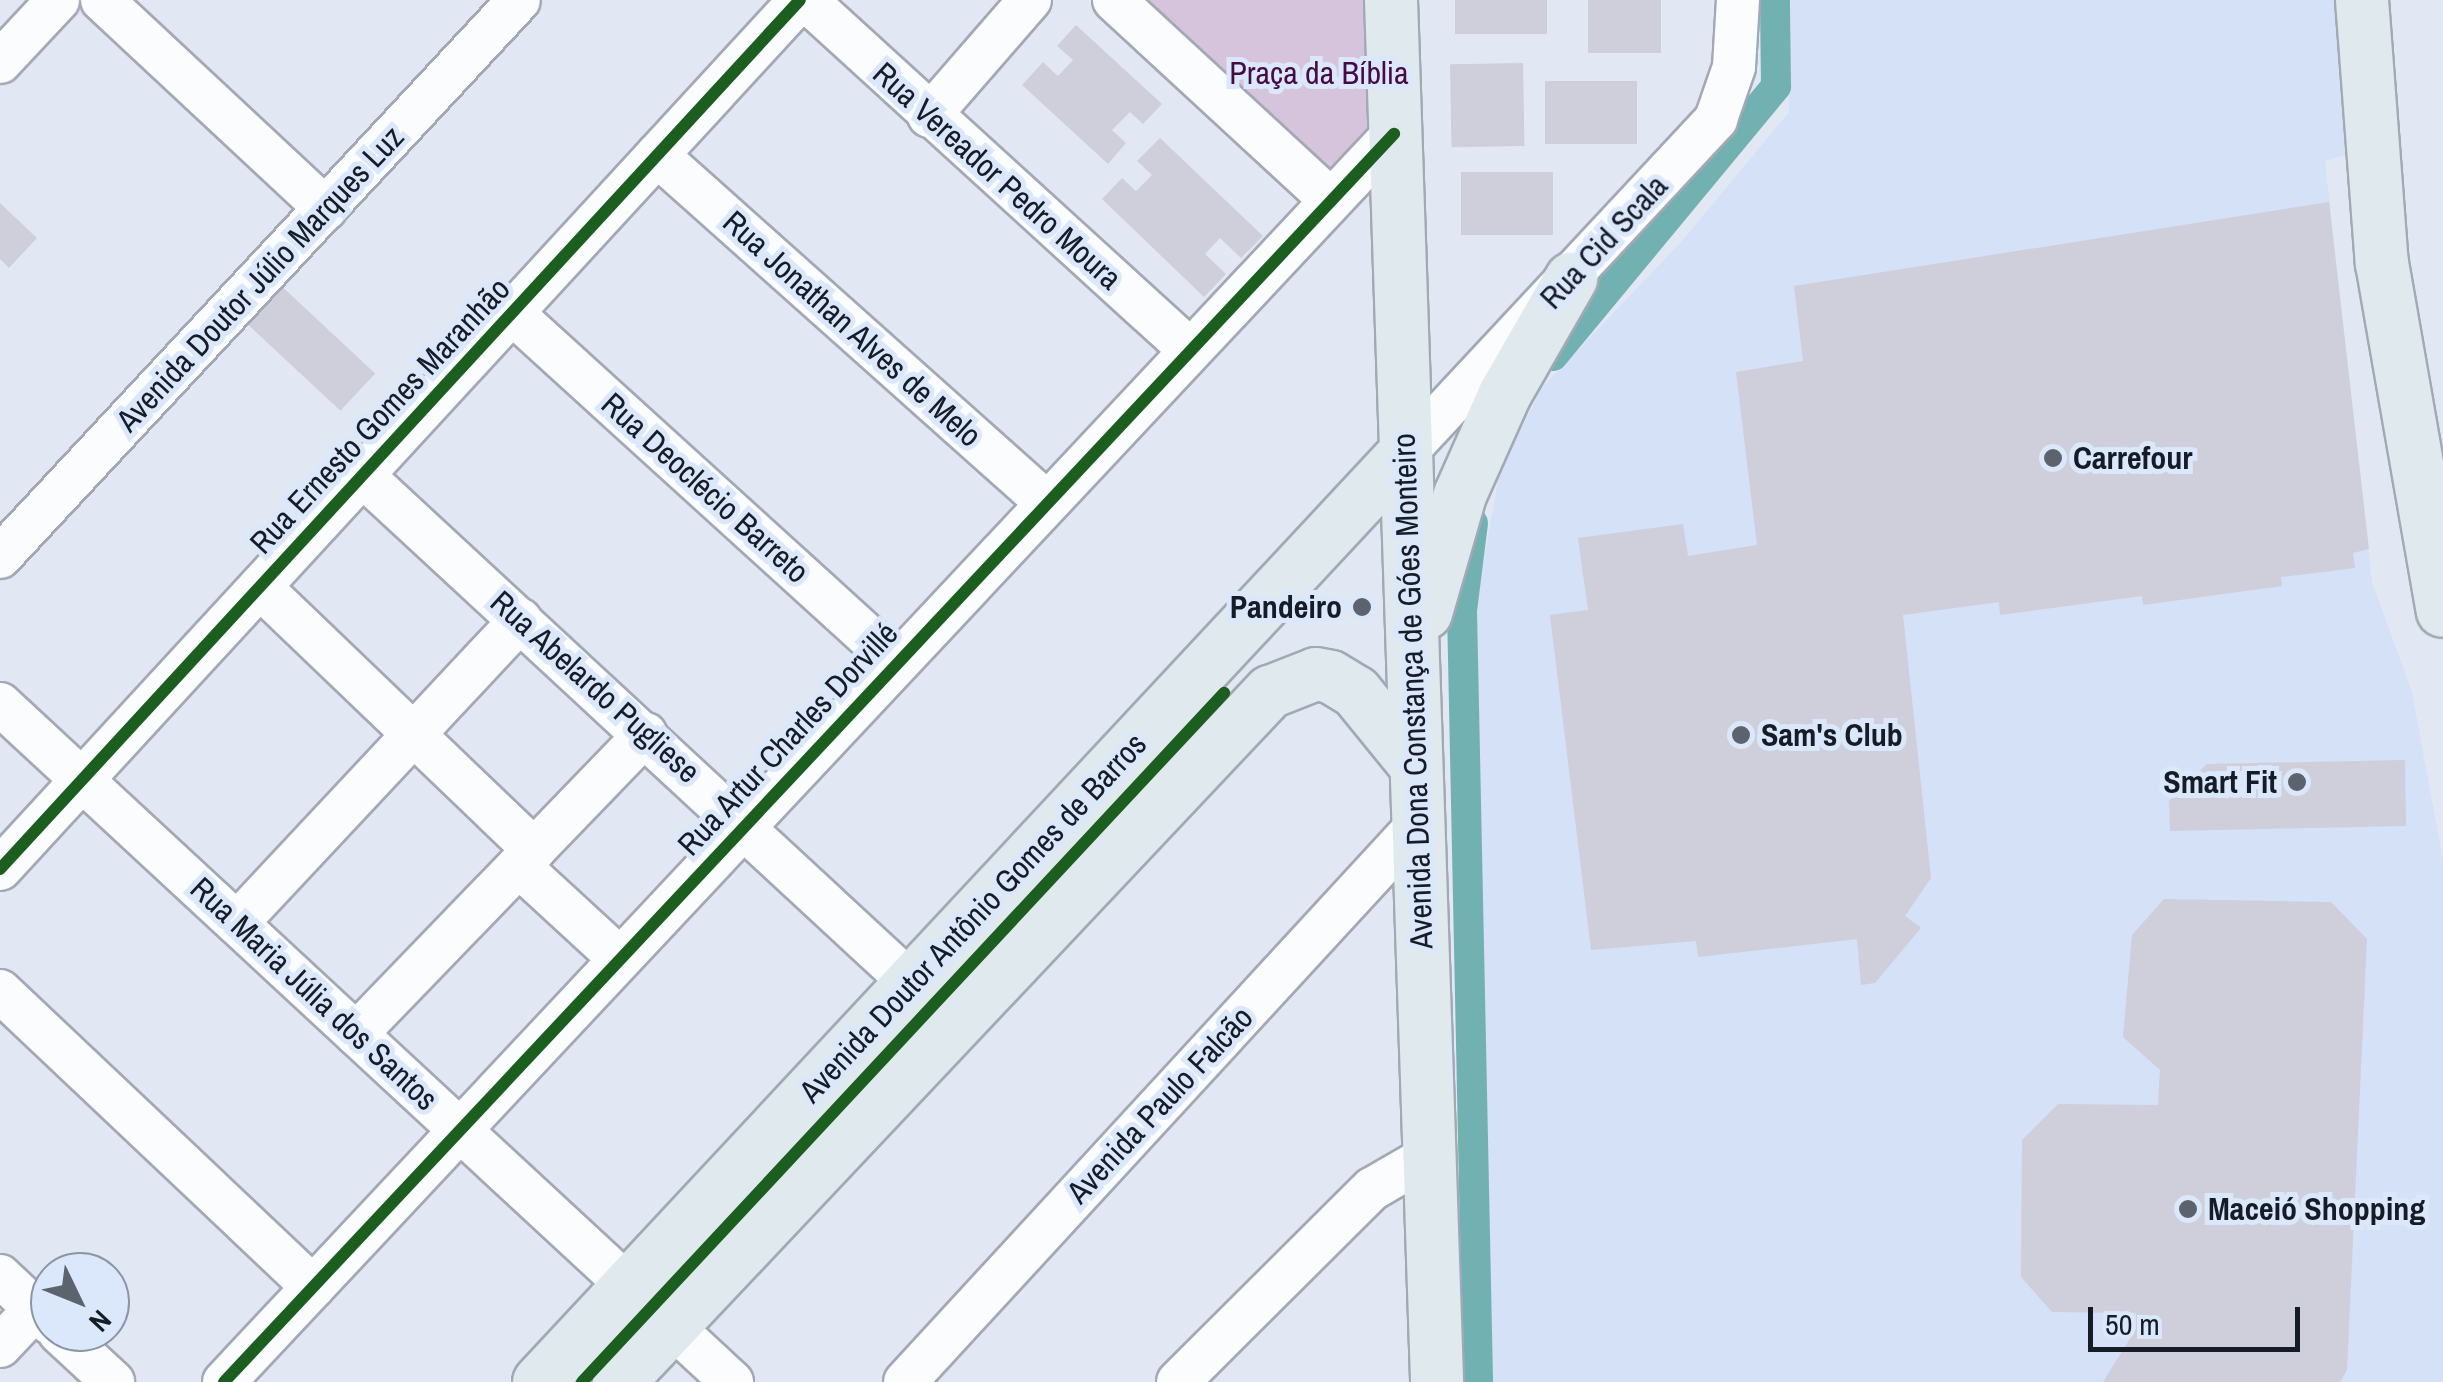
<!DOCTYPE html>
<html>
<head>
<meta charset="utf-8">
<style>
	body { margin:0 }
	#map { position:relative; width:2443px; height:1382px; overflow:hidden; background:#e2e8f3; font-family:"Archivo Narrow",sans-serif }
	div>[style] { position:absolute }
	.built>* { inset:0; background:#d4e1f6 }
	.green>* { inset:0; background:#d5c4db }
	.canal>* { height:30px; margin:-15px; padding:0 15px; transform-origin:15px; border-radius:15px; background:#72b1b2 }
	.building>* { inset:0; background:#cecfda; transform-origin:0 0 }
	.roads { filter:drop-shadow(2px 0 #a3a9b4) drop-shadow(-2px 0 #a3a9b4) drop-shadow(0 2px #a3a9b4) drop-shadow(0 -2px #a3a9b4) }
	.minor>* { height:42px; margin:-21px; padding:0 21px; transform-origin:21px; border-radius:21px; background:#fbfcfd }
	.major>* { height:52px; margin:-26px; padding:0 26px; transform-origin:26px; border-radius:26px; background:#e0eaee }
	.cycleway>* { height:12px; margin:-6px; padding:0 6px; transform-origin:6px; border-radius:6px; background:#1b5e20 }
	.dots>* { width:28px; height:28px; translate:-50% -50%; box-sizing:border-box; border:5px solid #dbe7fa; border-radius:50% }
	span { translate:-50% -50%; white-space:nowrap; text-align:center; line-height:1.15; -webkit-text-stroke:10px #dbe7fa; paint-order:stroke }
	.park-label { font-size:32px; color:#460a44 }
	.street-label { font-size:32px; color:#151b27 }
	.poi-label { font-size:32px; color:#151b27; font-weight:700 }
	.left { translate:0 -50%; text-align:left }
	.right { translate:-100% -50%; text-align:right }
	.north { position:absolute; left:30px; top:1252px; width:100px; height:100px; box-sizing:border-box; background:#dbe7fa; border:2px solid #8c95a6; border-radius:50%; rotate:133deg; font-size:28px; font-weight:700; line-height:40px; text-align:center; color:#151b27 }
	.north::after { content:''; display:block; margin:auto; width:35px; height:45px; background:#5d636e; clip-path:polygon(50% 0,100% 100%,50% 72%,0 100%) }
	.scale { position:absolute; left:2088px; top:1307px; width:212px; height:45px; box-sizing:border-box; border:5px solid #151b27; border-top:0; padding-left:12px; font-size:30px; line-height:35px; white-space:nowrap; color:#151b27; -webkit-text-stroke:8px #dbe7fa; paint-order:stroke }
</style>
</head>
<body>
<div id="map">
	<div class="built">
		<i style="clip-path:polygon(1791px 0,2358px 0,2369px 148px,2325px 161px,2372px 582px,2412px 692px,2443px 860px,2443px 1382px,1488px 1382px,1475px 607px,1500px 471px,1541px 389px,1683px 240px,1789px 112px)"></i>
	</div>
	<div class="green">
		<i style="clip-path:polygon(1147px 0,1390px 0,1395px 175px,1336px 199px)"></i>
	</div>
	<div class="canal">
		<i style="left:1553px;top:356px;width:350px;rotate:-50.4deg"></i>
		<i style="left:1776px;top:86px;width:86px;rotate:-90.7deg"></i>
		<i style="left:1473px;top:523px;width:88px;rotate:97.2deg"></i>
		<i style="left:1462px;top:610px;width:772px;rotate:88.81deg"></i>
	</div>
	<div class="building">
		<i style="left:1455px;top:0;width:92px;height:34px"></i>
		<i style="left:1588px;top:0;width:73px;height:53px"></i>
		<i style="clip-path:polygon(1076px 25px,1162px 104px,1143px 124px,1130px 112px,1112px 130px,1126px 143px,1108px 164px,1022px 85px,1043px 62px,1058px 76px,1073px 60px,1057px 46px)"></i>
		<i style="left:1523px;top:63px;width:83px;height:73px;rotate:89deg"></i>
		<i style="left:1545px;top:81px;width:92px;height:63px"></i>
		<i style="clip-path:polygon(1160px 138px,1263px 236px,1241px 258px,1220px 238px,1205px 254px,1226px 274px,1204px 297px,1102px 199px,1122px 178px,1136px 191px,1152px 175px,1137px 161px)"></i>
		<i style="left:1553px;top:172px;width:63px;height:92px;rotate:90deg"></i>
		<i style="clip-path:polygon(2329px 202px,2369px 549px,2353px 553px,2355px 568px,2281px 577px,2282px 586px,2143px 605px,2142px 596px,2000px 615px,1999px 602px,1903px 615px,1931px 878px,1905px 916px,1921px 928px,1875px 983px,1861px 985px,1857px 939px,1698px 957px,1696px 941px,1591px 950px,1550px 615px,1588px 610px,1578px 538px,1683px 524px,1688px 556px,1757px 545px,1736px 372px,1803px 361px,1794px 286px)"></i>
		<i style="clip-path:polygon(0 203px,37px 238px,9px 268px,0 259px)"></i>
		<i style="left:275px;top:280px;width:137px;height:51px;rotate:43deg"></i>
		<i style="clip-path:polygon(2405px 760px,2406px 826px,2170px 831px,2169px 801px,2207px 764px)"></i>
		<i style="clip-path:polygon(2164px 899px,2331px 902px,2367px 939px,2347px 1370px,2340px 1382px,2103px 1382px,2136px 1329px,2136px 1313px,2052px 1312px,2021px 1277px,2022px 1140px,2058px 1104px,2158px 1105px,2160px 1070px,2123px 1037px,2132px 935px)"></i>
	</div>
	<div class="roads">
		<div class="minor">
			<i style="left:102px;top:0;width:306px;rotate:43deg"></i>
			<i style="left:806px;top:0;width:520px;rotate:42.35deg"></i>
			<i style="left:1114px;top:0;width:295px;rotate:42.7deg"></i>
			<i style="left:0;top:62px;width:85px;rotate:-46.9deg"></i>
			<i style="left:929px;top:116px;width:154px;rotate:-49deg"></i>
			<i style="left:657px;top:155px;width:523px;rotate:41.74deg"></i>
			<i style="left:512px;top:313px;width:520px;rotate:42.27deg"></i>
			<i style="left:1406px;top:452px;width:455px;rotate:-47deg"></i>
			<i style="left:1716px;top:119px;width:55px;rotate:-70.9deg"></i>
			<i style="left:1734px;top:67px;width:67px;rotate:-86.6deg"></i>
			<i style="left:362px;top:475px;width:749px;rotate:42.78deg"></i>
			<i style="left:0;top:557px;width:761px;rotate:-47.02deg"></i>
			<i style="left:260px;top:587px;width:380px;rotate:43.8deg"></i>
			<i style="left:0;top:704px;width:998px;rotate:42.81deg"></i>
			<i style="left:519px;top:866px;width:137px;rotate:42.6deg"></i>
			<i style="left:0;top:869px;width:1181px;rotate:-47.37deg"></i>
			<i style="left:237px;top:923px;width:415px;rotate:-46.9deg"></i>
			<i style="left:0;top:991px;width:431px;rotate:43.4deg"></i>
			<i style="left:356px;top:1034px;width:417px;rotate:-46deg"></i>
			<i style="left:0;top:1276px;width:69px;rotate:43.2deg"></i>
			<i style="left:59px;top:1332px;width:74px;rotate:42.8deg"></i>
			<i style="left:0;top:1346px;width:51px;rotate:-46.6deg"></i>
			<i style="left:224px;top:1382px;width:1711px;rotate:-46.85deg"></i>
			<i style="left:905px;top:1382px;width:753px;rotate:-47.37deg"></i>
			<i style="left:1178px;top:1382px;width:274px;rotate:-44.9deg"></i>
			<i style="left:1372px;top:1189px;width:66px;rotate:-30.1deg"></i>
		</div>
		<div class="major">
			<i style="left:1391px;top:0;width:1383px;rotate:88.09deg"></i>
			<i style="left:2362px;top:0;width:264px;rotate:85.7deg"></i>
			<i style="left:2382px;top:263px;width:353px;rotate:80.1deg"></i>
			<i style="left:1426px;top:613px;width:123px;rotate:-73.9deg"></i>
			<i style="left:1460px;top:495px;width:111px;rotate:-66deg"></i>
			<i style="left:1505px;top:394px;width:133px;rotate:-60.1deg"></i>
			<i style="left:539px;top:1382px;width:1271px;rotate:-47.01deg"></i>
			<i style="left:619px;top:1382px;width:949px;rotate:-46.67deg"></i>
			<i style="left:1270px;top:692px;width:49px;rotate:-21.4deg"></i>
			<i style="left:1316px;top:674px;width:15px;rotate:11deg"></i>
			<i style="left:1331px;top:677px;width:29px;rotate:31deg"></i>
			<i style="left:1356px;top:692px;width:89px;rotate:50.9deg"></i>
		</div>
	</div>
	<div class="cycleway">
		<i style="left:0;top:869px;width:1181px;rotate:-47.37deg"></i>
		<i style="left:224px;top:1382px;width:1711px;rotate:-46.85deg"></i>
		<i style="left:582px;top:1382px;width:942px;rotate:-47.02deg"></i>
	</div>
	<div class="dots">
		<i style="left:2053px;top:458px;background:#5d636e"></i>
		<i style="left:1362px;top:607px;background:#5d636e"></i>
		<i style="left:1741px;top:735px;background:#5d636e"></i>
		<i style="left:2297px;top:782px;background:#5d636e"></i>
		<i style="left:2188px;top:1209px;background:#5d636e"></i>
	</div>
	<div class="park-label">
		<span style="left:1319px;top:73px">Praça da Bíblia</span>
	</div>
	<div class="street-label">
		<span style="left:997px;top:176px;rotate:42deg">Rua Vereador Pedro Moura</span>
		<span style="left:1604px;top:242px;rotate:-47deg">Rua Cid Scala</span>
		<span style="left:260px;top:279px;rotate:-47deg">Avenida Doutor Júlio Marques Luz</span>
		<span style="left:852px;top:329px;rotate:42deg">Rua Jonathan Alves de Melo</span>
		<span style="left:380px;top:416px;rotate:-47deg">Rua Ernesto Gomes Maranhão</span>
		<span style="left:705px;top:488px;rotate:42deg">Rua Deoclécio Barreto</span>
		<span style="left:595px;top:687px;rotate:42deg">Rua Abelardo Pugliese</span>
		<span style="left:1413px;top:691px;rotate:-92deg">Avenida Dona Constança de Góes Monteiro</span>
		<span style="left:788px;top:739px;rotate:-47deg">Rua Artur Charles Dorvillé</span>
		<span style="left:973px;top:918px;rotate:-47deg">Avenida Doutor Antônio Gomes de Barros</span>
		<span style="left:314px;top:994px;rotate:43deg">Rua Maria Júlia dos Santos</span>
		<span style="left:1160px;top:1105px;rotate:-47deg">Avenida Paulo Falcão</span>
	</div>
	<div class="poi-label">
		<span class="left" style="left:2073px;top:458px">Carrefour</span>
		<span class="right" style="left:1342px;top:607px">Pandeiro</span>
		<span class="left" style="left:1761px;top:735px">Sam's Club</span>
		<span class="right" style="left:2277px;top:782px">Smart Fit</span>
		<span class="left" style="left:2208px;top:1209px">Maceió Shopping</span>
	</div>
	<div class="north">N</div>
	<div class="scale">50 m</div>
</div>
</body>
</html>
